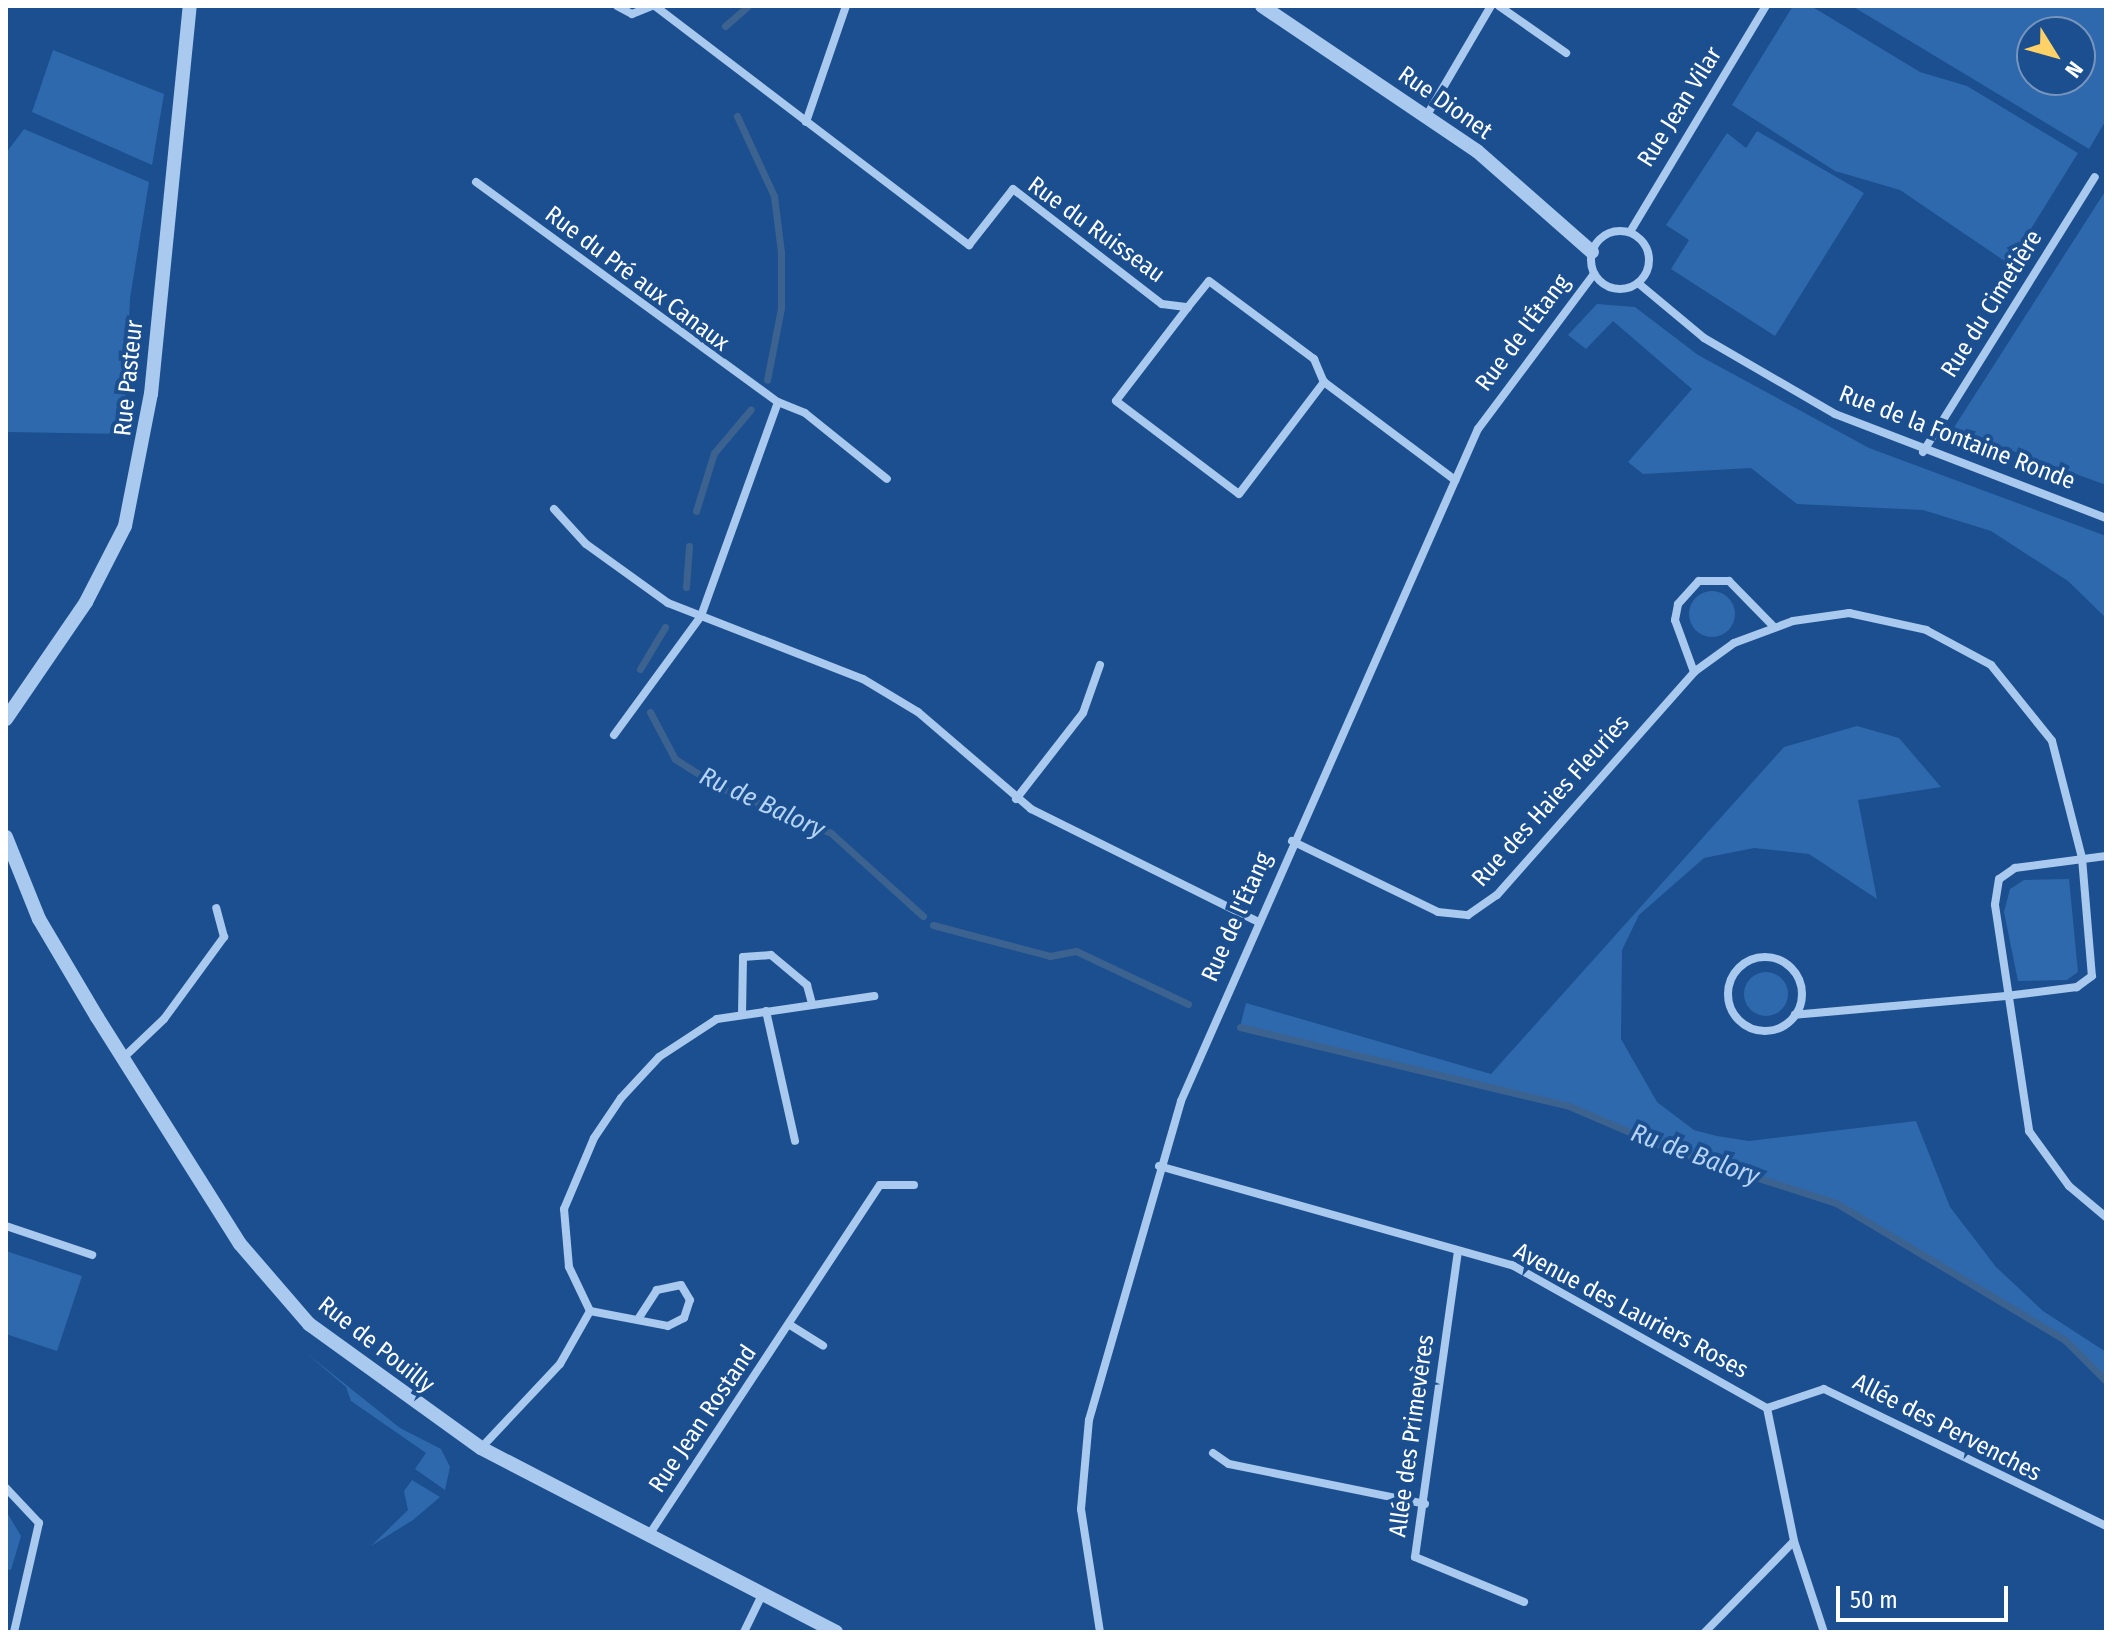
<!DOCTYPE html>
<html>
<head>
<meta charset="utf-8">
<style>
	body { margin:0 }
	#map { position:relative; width:2112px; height:1638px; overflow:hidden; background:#1b4f8f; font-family:"Fira Sans Condensed",sans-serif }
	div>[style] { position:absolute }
	.green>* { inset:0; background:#2e69ad }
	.round { border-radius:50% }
	.stream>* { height:7px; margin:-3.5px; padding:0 3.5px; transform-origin:3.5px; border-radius:3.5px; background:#3c6290 }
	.minor>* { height:8px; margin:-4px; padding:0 4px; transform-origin:4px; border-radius:4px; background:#a9c9ee }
	.minor>.ring { margin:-4px; padding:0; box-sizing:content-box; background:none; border:8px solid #a9c9ee; border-radius:50% }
	.tertiary>* { height:14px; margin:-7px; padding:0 7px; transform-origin:7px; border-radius:7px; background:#a9c9ee }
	span { translate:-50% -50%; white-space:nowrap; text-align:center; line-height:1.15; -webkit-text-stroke:8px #1b4f8f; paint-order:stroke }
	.street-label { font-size:24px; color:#fff }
	.water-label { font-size:26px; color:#b5d3f5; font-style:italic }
	.frame { position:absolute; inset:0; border:8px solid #fff; pointer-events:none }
	.north { position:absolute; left:2016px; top:16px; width:80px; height:80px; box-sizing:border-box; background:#1b4f8f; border:2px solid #7695bc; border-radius:50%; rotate:127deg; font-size:22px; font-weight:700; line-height:32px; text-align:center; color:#fff }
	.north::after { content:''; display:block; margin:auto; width:28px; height:36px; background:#ffd166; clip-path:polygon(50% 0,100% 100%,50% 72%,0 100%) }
	.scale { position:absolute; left:1836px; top:1586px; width:172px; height:36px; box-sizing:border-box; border:4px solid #fff; border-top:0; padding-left:10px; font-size:24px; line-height:28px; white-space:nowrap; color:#fff; -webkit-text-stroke:6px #1b4f8f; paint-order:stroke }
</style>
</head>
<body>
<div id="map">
	<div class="green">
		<i style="clip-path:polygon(1793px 6px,1811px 6px,1920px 72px,1967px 86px,2078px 153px,2009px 264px,1900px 190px,1835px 171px,1732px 105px)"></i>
		<i style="clip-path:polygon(evenodd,1852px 6px,2106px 6px,2106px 120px,2089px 149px,1852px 6px,2032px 32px,2080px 32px,2080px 80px,2032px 80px,2032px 32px)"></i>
		<i style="clip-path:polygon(53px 50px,164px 94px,152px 165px,32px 112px)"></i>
		<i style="clip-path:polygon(24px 129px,149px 182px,130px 298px,124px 434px,6px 432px,6px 153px)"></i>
		<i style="clip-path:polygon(1757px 131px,1864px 193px,1775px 336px,1671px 269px,1689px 240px,1666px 225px,1727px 133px,1746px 148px)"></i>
		<i style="clip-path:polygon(2106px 190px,2106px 485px,1953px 429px)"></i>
		<i style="clip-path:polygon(1597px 304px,1635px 307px,1698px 355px,1869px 448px,2106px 536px,2106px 618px,2068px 581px,1991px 531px,1923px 510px,1797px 504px,1751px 468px,1643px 474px,1628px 462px,1692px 389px,1613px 321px,1586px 349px,1568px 335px)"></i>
		<i class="round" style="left:1689px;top:591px;width:46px;height:46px"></i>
		<i style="clip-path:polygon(1857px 726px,1899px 738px,1941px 787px,1858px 800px,1877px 899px,1809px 854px,1754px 848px,1704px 858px,1639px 915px,1622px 950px,1621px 1039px,1657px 1102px,1694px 1130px,1717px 1136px,1749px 1141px,1916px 1121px,1950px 1207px,1996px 1267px,2043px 1311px,2106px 1352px,2106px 1381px,2065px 1340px,1836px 1203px,1671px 1150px,1569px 1106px,1240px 1027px,1246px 1003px,1491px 1074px,1784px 747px)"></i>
		<i style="clip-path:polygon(2069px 879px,2078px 972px,2067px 980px,2018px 981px,2004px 912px,2010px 889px,2024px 880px)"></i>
		<i class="round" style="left:1744px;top:972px;width:44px;height:44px"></i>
		<i style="clip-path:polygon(6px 1251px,82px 1276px,57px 1351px,6px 1334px)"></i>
		<i style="clip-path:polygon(305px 1352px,400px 1428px,441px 1449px,450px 1467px,445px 1490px,415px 1469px,426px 1453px,351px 1401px,346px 1387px)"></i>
		<i style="clip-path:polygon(412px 1480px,440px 1497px,413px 1520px,371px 1546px,408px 1510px,404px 1491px)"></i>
		<i style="clip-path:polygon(6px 1511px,21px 1536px,11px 1570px,6px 1569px)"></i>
	</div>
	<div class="stream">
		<i style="left:725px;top:26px;width:30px;rotate:-41deg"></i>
		<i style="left:737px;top:116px;width:88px;rotate:65.2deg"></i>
		<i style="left:774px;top:196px;width:56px;rotate:82.9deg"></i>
		<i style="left:781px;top:252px;width:56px;rotate:90deg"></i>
		<i style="left:781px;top:308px;width:73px;rotate:101deg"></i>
		<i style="left:696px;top:511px;width:61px;rotate:-72.8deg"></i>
		<i style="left:714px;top:453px;width:57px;rotate:-49.9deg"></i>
		<i style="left:686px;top:587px;width:41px;rotate:-85.8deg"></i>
		<i style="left:640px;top:669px;width:49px;rotate:-59.2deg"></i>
		<i style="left:650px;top:712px;width:53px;rotate:62deg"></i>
		<i style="left:675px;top:759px;width:54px;rotate:32.2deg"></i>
		<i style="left:721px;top:788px;width:119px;rotate:22.2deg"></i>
		<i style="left:831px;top:833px;width:124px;rotate:42.1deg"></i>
		<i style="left:933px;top:925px;width:121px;rotate:14.8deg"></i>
		<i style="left:1050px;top:956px;width:26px;rotate:-11deg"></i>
		<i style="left:1076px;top:951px;width:124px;rotate:25.3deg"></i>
		<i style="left:1240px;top:1027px;width:338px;rotate:13.5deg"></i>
		<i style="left:1569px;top:1106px;width:111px;rotate:23.3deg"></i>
		<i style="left:1671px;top:1150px;width:173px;rotate:17.8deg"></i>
		<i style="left:1836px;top:1203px;width:267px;rotate:30.9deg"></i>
		<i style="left:2065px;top:1340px;width:58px;rotate:45deg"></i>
	</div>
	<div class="minor">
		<i style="left:617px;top:6px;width:17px;rotate:28deg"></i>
		<i style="left:632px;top:14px;width:22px;rotate:-22deg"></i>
		<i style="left:655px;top:6px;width:395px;rotate:37.3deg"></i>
		<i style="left:969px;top:245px;width:71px;rotate:-51.8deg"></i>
		<i style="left:1013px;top:189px;width:188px;rotate:37.7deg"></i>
		<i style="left:1162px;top:304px;width:26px;rotate:7deg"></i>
		<i style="left:1188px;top:307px;width:33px;rotate:-51deg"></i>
		<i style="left:1209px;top:281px;width:131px;rotate:36.6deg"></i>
		<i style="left:1314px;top:359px;width:25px;rotate:67deg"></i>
		<i style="left:1324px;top:382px;width:164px;rotate:36.8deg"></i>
		<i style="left:1499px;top:6px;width:82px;rotate:35deg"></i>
		<i style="left:1427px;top:115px;width:126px;rotate:-59.6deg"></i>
		<i style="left:806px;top:122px;width:123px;rotate:-71deg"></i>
		<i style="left:476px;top:182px;width:374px;rotate:36.1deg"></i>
		<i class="ring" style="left:1591px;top:231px;width:50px;height:50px"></i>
		<i style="left:1630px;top:232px;width:264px;rotate:-59deg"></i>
		<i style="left:1638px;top:283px;width:86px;rotate:39.8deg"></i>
		<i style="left:1704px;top:338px;width:151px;rotate:30.1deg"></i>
		<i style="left:1835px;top:414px;width:290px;rotate:21deg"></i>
		<i style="left:1188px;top:307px;width:118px;rotate:127.5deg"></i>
		<i style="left:1116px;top:401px;width:154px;rotate:37.1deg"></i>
		<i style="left:1239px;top:494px;width:141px;rotate:-52.8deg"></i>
		<i style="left:1923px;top:452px;width:324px;rotate:-58deg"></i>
		<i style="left:554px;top:509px;width:47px;rotate:47.6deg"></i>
		<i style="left:586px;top:544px;width:101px;rotate:35.7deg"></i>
		<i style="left:668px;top:603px;width:209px;rotate:21.3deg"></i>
		<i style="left:863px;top:679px;width:64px;rotate:31deg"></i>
		<i style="left:918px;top:712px;width:149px;rotate:40.6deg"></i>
		<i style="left:1031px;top:809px;width:252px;rotate:26.4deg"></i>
		<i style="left:1694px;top:672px;width:55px;rotate:-110.1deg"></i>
		<i style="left:1675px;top:620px;width:16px;rotate:-79deg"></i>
		<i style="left:1678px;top:604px;width:31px;rotate:-48deg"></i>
		<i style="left:1699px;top:581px;width:30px"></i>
		<i style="left:1729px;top:581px;width:63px;rotate:45.6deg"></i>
		<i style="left:614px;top:735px;width:147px;rotate:-53.8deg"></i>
		<i style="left:701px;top:616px;width:227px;rotate:-70.2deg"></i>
		<i style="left:778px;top:402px;width:29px;rotate:22deg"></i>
		<i style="left:805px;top:413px;width:105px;rotate:38.8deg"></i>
		<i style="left:1016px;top:799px;width:109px;rotate:-52.1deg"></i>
		<i style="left:1083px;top:713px;width:51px;rotate:-70.5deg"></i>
		<i style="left:1292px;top:841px;width:162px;rotate:25.9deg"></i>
		<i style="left:1438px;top:912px;width:30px;rotate:6deg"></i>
		<i style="left:1468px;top:915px;width:35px;rotate:-35deg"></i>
		<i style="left:1497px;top:895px;width:298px;rotate:-48.5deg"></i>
		<i style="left:1694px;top:672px;width:49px;rotate:-35.9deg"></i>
		<i style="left:1734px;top:643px;width:63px;rotate:-20.4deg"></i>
		<i style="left:1793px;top:621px;width:57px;rotate:-8.1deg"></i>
		<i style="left:1849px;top:613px;width:79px;rotate:12.4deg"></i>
		<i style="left:1926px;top:630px;width:74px;rotate:28.3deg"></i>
		<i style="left:1991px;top:665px;width:97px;rotate:51.2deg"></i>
		<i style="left:2052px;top:741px;width:121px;rotate:75.6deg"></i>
		<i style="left:2082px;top:858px;width:118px;rotate:85.2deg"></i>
		<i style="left:2092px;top:976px;width:19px;rotate:144deg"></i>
		<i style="left:2077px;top:987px;width:72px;rotate:172.8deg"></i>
		<i style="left:2006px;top:996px;width:212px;rotate:174.9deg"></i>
		<i style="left:2106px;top:856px;width:92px;rotate:172.5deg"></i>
		<i style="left:2015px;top:868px;width:19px;rotate:145deg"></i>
		<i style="left:1999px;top:879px;width:26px;rotate:99deg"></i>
		<i style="left:1995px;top:905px;width:229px;rotate:81.4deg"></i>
		<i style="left:2029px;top:1131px;width:68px;rotate:54deg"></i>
		<i style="left:2069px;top:1186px;width:48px;rotate:40deg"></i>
		<i class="ring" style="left:1728px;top:957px;width:66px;height:66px"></i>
		<i style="left:766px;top:1011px;width:133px;rotate:77.4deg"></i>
		<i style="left:742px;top:1015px;width:58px;rotate:-89deg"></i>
		<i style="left:743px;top:957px;width:28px;rotate:-4deg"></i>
		<i style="left:771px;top:955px;width:47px;rotate:39.8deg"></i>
		<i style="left:807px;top:985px;width:20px;rotate:75deg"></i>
		<i style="left:122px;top:1059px;width:58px;rotate:-43.6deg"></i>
		<i style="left:164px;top:1019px;width:102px;rotate:-53.8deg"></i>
		<i style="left:224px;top:937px;width:30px;rotate:-105deg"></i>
		<i style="left:1159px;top:1166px;width:367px;rotate:15.7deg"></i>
		<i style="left:1512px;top:1265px;width:292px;rotate:29.3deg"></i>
		<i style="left:1767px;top:1408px;width:136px;rotate:78.5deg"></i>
		<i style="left:1794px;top:1541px;width:96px;rotate:71.8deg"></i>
		<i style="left:6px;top:1226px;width:91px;rotate:18.6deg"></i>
		<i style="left:1458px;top:1251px;width:309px;rotate:98deg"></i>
		<i style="left:1415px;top:1557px;width:118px;rotate:22.4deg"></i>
		<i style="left:590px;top:1311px;width:79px;rotate:10.9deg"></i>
		<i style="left:668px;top:1326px;width:18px;rotate:-27deg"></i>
		<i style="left:684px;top:1318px;width:19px;rotate:-72deg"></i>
		<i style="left:690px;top:1300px;width:17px;rotate:-121deg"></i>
		<i style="left:681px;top:1285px;width:25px;rotate:168deg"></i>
		<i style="left:657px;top:1290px;width:33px;rotate:123deg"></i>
		<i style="left:790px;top:1325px;width:39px;rotate:32deg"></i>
		<i style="left:1767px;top:1408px;width:60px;rotate:-18.4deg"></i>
		<i style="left:1824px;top:1389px;width:314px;rotate:25.9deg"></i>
		<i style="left:481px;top:1448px;width:115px;rotate:-46.8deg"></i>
		<i style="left:560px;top:1364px;width:61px;rotate:-60.5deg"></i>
		<i style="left:590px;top:1311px;width:49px;rotate:-115.5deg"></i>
		<i style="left:569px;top:1267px;width:58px;rotate:-94.9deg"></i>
		<i style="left:564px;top:1209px;width:77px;rotate:-67.1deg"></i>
		<i style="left:594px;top:1138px;width:48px;rotate:-56deg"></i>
		<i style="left:621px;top:1098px;width:56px;rotate:-47.2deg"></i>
		<i style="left:659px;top:1057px;width:69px;rotate:-33.2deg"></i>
		<i style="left:717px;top:1019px;width:159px;rotate:-8.3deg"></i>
		<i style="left:1213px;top:1453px;width:19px;rotate:35deg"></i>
		<i style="left:1229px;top:1464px;width:200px;rotate:11.5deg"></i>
		<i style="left:6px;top:1488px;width:48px;rotate:46.7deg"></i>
		<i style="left:39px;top:1523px;width:112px;rotate:102.9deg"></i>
		<i style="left:649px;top:1535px;width:419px;rotate:-56.6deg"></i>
		<i style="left:880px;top:1185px;width:34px"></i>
		<i style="left:744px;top:1632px;width:41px;rotate:-64.1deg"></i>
		<i style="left:1100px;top:1632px;width:124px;rotate:-98.8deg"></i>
		<i style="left:1081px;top:1509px;width:89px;rotate:-84.9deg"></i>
		<i style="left:1089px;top:1420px;width:332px;rotate:-73.9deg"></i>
		<i style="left:1181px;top:1101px;width:735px;rotate:-66.16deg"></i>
		<i style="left:1478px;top:429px;width:194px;rotate:-53.2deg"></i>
		<i style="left:1705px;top:1632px;width:127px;rotate:-45.6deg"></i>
	</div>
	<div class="tertiary">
		<i style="left:1262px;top:6px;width:259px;rotate:34deg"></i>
		<i style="left:1477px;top:151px;width:153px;rotate:41.3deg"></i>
		<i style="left:6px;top:719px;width:142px;rotate:-55.6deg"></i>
		<i style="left:86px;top:602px;width:85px;rotate:-62.8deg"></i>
		<i style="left:125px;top:526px;width:135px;rotate:-78.9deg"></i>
		<i style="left:151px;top:394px;width:390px;rotate:-84.3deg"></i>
		<i style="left:6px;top:837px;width:88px;rotate:68.1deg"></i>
		<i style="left:39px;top:919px;width:114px;rotate:59.4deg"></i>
		<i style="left:97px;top:1017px;width:268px;rotate:57.8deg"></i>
		<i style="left:240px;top:1244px;width:106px;rotate:49.2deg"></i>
		<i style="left:309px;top:1324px;width:212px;rotate:35.8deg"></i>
		<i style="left:481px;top:1448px;width:400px;rotate:27.4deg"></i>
	</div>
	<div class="street-label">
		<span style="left:1445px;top:103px;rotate:35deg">Rue Dionet</span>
		<span style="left:1680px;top:107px;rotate:-58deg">Rue Jean Vilar</span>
		<span style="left:1096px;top:230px;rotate:36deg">Rue du Ruisseau</span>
		<span style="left:637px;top:279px;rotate:37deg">Rue du Pré aux Canaux</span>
		<span style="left:1992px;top:304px;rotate:-58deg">Rue du Cimetière</span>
		<span style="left:1523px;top:333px;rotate:-53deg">Rue de l'Étang</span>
		<span style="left:129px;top:378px;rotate:-84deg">Rue Pasteur</span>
		<span style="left:1957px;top:438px;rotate:21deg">Rue de la Fontaine Ronde</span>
		<span style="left:1551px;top:801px;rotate:-48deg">Rue des Haies Fleuries</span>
		<span style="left:1237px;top:917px;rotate:-66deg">Rue de l'Étang</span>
		<span style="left:1631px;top:1311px;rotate:28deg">Avenue des Lauriers Roses</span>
		<span style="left:376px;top:1345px;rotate:38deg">Rue de Pouilly</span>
		<span style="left:703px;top:1419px;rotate:-56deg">Rue Jean Rostand</span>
		<span style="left:1947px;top:1428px;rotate:27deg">Allée des Pervenches</span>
		<span style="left:1412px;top:1436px;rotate:-82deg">Allée des Primevères</span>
	</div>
	<div class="water-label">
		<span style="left:762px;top:803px;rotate:25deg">Ru de Balory</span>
		<span style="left:1695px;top:1155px;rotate:20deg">Ru de Balory</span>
	</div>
	<div class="frame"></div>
	<div class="north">N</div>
	<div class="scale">50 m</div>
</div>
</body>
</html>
